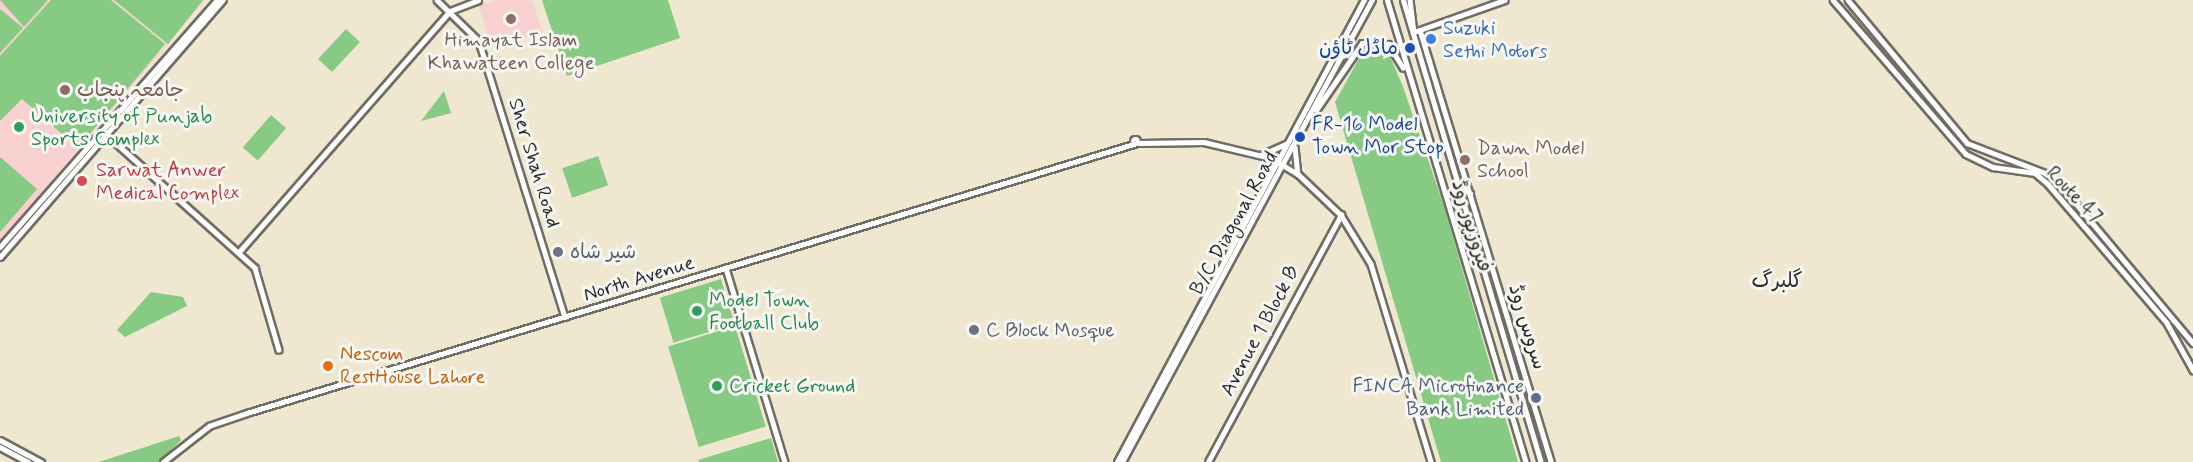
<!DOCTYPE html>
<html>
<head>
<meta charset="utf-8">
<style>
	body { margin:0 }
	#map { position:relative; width:2193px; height:462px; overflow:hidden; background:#efe7d0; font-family:Mynerve,"Playpen Sans Arabic",sans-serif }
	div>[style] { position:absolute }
	.built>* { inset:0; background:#f7d0cf }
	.green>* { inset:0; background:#87ca83; transform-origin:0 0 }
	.roads { filter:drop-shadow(2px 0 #706d65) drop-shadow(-2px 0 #706d65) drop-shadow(0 2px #706d65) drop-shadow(0 -2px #706d65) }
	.tertiary>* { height:4.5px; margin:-2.25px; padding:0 2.25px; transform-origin:2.25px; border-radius:2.25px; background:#fff }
	.tertiary>.ring { margin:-2.25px; padding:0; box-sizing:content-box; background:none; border:4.5px solid #fff; border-radius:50% }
	.secondary>* { height:4.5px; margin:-2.25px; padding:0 2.25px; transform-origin:2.25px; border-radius:2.25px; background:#fff }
	.primary>* { height:5px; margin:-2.5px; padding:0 2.5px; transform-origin:2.5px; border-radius:2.5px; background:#fff }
	.dots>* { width:16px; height:16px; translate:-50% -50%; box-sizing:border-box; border:3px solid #f6f6f2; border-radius:50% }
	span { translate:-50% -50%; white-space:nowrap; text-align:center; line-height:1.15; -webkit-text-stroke:6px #f6f6f2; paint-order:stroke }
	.shop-label { font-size:20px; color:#366cbe }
	.left { translate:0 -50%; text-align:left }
	.education-label { font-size:20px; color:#785e54 }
	.transit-label { font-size:20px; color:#164399 }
	.right { translate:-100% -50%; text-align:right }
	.leisure-label { font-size:20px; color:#27864d }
	.street-label { font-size:20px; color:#2b2b2b }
	.health-label { font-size:20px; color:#be3a42 }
	.worship-label { font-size:20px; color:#5b616d }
	.food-label { font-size:20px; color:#c56008 }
	.service-label { font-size:20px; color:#4e5e75 }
	.neighbourhood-label { font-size:21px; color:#2b2b2b }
</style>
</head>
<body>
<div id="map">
	<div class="built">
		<i style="clip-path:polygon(0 0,205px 0,0 241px)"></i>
		<i style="clip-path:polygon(496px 0,532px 0,543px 32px,492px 48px,479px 6px)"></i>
	</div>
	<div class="green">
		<i style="clip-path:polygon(0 0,48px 0,24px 27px)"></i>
		<i style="clip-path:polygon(51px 0,111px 0,165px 44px,78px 148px,22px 99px,0 121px,0 56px)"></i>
		<i style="clip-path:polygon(114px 0,203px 0,168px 44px)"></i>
		<i style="clip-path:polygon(542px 0,668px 0,680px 38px,567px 76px)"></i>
		<i style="clip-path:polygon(0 9px,23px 28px,0 53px)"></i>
		<i style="left:346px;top:29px;width:19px;height:41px;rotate:43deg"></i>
		<i style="clip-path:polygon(1367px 44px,1386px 47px,1403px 87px,1444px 206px,1518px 462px,1441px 462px,1335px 102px)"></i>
		<i style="clip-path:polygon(444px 91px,451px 113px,421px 121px)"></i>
		<i style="left:271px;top:115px;width:20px;height:43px;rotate:41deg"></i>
		<i style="left:598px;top:156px;width:31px;height:38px;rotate:71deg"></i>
		<i style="clip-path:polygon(0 157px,37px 189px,0 232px)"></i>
		<i style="left:721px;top:279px;width:47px;height:64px;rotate:73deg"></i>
		<i style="clip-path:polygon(151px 292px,183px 297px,187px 306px,125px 337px,117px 330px)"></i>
		<i style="left:735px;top:326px;width:105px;height:70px;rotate:73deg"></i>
		<i style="clip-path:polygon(179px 436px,181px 440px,159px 462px,99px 462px)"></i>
		<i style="clip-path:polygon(771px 438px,778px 462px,699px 462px,698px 460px)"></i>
	</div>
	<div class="roads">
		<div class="tertiary">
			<i style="left:437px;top:0;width:59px;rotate:44.3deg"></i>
			<i style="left:479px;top:41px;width:289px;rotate:72.7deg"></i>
			<i style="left:1833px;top:0;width:203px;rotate:49.2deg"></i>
			<i style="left:1966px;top:154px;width:30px;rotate:26deg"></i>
			<i style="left:1993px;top:167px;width:42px;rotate:8.1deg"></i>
			<i style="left:2035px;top:173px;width:17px;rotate:40deg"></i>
			<i style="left:2048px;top:184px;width:183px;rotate:49.4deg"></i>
			<i style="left:2167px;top:323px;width:54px;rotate:61deg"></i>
			<i style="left:1848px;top:0;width:186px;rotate:50.2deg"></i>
			<i style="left:1967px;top:143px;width:92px;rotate:21deg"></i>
			<i style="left:2053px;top:176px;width:218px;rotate:50deg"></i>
			<i style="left:1420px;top:30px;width:451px;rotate:73.1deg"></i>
			<i style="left:1414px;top:32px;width:96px;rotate:-19.4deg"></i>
			<i style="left:107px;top:135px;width:199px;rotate:41.9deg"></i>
			<i style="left:255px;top:268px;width:85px;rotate:73.7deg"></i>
			<i class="ring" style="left:1133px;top:139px;width:1.5px;height:1.5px"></i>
			<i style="left:1139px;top:143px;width:65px;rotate:-0.9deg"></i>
			<i style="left:1204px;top:142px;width:69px;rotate:13.4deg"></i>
			<i style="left:1271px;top:158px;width:31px;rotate:31deg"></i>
			<i style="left:1298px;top:174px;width:59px;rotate:43.6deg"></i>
			<i style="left:1341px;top:215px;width:57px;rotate:58.5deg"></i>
			<i style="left:1371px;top:264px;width:207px;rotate:73.1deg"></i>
			<i style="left:1295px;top:147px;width:27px;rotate:84deg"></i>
			<i style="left:1261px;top:155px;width:27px;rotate:-24deg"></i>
			<i style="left:1278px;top:161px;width:183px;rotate:-61.9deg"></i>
			<i style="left:1283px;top:163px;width:186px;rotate:-61.4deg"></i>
			<i style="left:239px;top:252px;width:320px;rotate:-48.8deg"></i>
			<i style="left:450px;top:11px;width:30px;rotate:-21deg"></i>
			<i style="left:726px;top:268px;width:203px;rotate:73.1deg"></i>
			<i style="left:0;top:440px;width:47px;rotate:28.2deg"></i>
			<i style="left:0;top:447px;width:32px;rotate:28deg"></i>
			<i style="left:163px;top:462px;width:58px;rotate:-38deg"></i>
			<i style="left:209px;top:426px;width:43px;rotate:-18.9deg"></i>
			<i style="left:250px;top:412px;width:924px;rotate:-16.87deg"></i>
			<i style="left:1208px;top:462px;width:281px;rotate:-61.7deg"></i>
		</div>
		<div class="secondary">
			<i style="left:1410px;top:0;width:32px;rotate:83deg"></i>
			<i style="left:0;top:247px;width:329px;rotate:-48.7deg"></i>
			<i style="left:0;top:257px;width:340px;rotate:-49.1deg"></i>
			<i style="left:1117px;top:462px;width:341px;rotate:-61.9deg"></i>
			<i style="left:1122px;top:462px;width:340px;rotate:-61.7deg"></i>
		</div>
		<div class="primary">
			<i style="left:1387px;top:0;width:482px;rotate:73.3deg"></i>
			<i style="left:1403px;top:0;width:482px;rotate:73.4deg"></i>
			<i style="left:1316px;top:110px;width:81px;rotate:-55.5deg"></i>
			<i style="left:1362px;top:43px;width:26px;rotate:2deg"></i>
			<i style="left:1388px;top:44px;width:28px;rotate:58deg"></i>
			<i style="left:1457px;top:184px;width:16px;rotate:35deg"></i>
		</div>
	</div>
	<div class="dots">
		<i style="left:511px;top:19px;background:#8d6e63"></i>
		<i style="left:1431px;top:39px;background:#3f7fe0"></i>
		<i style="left:1410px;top:48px;background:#1a4fb4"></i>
		<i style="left:65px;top:90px;background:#8d6e63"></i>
		<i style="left:19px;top:127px;background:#2e9e5b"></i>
		<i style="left:1300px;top:137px;background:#1a4fb4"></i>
		<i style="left:1465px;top:160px;background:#8d6e63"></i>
		<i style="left:82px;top:181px;background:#e0444e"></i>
		<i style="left:558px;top:252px;background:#6b7280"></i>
		<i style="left:697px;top:311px;background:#2e9e5b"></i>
		<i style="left:974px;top:330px;background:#6b7280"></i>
		<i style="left:328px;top:366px;background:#e8710a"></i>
		<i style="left:717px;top:386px;background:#2e9e5b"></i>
		<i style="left:1536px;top:398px;background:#5c6f8a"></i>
	</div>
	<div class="shop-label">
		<span class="left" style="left:1443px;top:40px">Suzuki<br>Sethi Motors</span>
	</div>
	<div class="education-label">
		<span style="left:511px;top:52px">Himayat Islam<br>Khawateen College</span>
		<span class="left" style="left:77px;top:90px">جامعہ پنجاب</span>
		<span class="left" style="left:1477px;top:160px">Dawn Model<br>School</span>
	</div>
	<div class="transit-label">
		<span class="right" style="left:1398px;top:48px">ماڈل ٹاؤن</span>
		<span class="left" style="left:1312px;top:136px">FR-16 Model<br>Town Mor Stop</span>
	</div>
	<div class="leisure-label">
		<span class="left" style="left:31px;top:128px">University of Punjab<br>Sports Complex</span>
		<span class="left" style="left:709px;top:312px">Model Town<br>Football Club</span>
		<span class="left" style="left:729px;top:386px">Cricket Ground</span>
	</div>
	<div class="street-label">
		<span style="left:534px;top:163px;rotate:73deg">Sher Shah Road</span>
		<span style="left:2074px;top:195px;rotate:46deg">Route 47</span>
		<span style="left:1234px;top:223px;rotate:-61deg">B/C Diagonal Road</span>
		<span style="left:1471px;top:226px;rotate:73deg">فیروزپور روڈ</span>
		<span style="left:639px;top:279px;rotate:-17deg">North Avenue</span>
		<span style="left:1527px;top:327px;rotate:73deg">سروس روڈ</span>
		<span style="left:1260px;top:331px;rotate:-62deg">Avenue 1 Block B</span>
	</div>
	<div class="health-label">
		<span class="left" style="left:96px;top:182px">Sarwat Anwer<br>Medical Complex</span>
	</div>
	<div class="worship-label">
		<span class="left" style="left:570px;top:252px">شیر شاہ</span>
		<span class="left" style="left:986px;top:330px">C Block Mosque</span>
	</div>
	<div class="food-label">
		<span class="left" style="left:340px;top:366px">Nescom<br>RestHouse Lahore</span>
	</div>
	<div class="service-label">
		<span class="right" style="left:1524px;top:398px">FINCA Microfinance<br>Bank Limited</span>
	</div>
	<div class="neighbourhood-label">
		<span style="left:1777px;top:281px">گلبرگ</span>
	</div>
</div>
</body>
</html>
